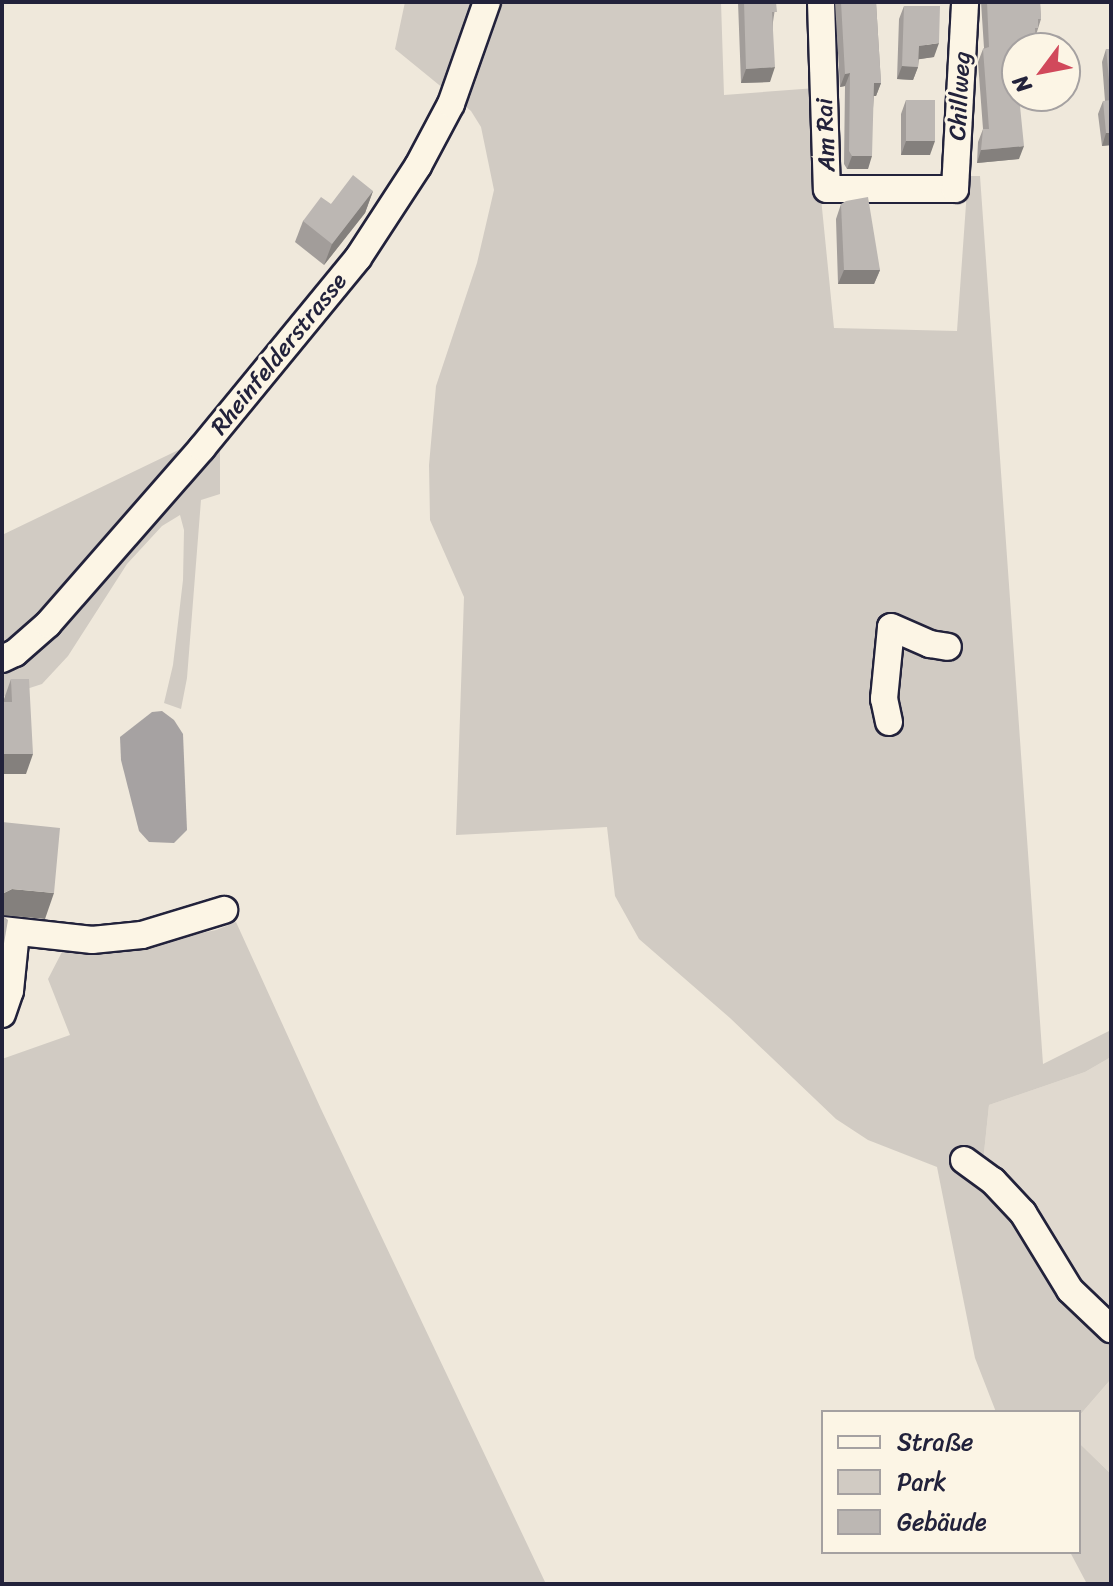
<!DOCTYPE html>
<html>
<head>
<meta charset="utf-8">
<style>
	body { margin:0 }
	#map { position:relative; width:1113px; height:1586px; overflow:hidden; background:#efe8db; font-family:Sriracha,sans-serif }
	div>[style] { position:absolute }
	.built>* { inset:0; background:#e0d9cf }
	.green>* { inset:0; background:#d1cbc3 }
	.water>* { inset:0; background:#a6a2a2 }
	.roads { filter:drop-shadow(2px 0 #22223b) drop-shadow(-2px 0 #22223b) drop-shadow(0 2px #22223b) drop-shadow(0 -2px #22223b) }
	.minor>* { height:26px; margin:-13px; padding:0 13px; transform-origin:13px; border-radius:13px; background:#fcf5e5 }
	.wall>* { inset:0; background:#a29d9a }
	.shaded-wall>* { inset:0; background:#84807d }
	.building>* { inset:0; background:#bcb7b3; transform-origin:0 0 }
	span { translate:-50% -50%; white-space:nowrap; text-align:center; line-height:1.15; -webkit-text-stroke:6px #fcf5e5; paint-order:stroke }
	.street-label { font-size:24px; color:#22223b }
	.frame { position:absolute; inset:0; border:4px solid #22223b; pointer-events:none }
	.legend { position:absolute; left:821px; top:1410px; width:260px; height:144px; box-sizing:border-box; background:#fcf5e5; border:2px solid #a5a1a1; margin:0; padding:10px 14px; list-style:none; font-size:24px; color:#22223b }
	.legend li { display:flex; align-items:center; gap:16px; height:40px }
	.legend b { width:40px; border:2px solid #a5a1a1 }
	.north { position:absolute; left:1001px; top:32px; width:80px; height:80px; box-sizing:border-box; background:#fcf5e5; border:2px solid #a5a1a1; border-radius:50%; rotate:238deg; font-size:22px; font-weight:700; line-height:32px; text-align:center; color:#22223b }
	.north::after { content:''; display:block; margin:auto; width:28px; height:36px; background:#d1495b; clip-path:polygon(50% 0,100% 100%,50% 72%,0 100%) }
</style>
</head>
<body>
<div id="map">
	<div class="built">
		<i style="clip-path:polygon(1111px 1057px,1111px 1321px,983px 1162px,989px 1105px,1085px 1072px)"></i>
		<i style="clip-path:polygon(1111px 1379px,1111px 1474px,1079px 1443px,1079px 1416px)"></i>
	</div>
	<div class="green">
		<i style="clip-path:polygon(405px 2px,721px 2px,724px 95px,816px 88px,821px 198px,834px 328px,957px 331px,968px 176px,980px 176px,1043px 1064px,1111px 1030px,1111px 1057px,1085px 1072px,989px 1105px,983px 1162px,1065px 1271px,1111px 1321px,1111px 1379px,1079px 1416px,1079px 1412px,996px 1412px,975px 1358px,937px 1167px,868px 1140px,836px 1119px,730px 1018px,639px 939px,615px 896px,607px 827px,456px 835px,464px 597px,430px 520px,429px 465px,436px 386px,477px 263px,494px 190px,481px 127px,471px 111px,395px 49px)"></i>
		<i style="clip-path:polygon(220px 436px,220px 494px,201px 500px,187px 678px,181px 709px,164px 703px,173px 665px,183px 580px,184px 530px,180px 515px,162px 526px,127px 564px,68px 656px,42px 684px,2px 697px,2px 535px,193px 443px)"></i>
		<i style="clip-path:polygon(236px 922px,321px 1109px,546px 1584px,2px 1584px,2px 1059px,70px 1035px,48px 979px,63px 950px,106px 953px,216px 930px)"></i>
		<i style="clip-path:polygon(1079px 1443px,1111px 1474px,1111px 1584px,1087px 1584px,1070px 1552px,1079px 1552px)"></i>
	</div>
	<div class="water">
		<i style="clip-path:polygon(162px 711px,174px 720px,183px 734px,187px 830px,174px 843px,149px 842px,139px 831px,121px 760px,120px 737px,152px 712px)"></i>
	</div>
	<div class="roads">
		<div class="minor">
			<i style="left:821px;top:2px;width:187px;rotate:88.2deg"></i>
			<i style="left:827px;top:189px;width:128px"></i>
			<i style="left:955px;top:189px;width:187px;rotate:-86.9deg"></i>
			<i style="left:2px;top:659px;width:14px;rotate:-25deg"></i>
			<i style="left:15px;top:653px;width:44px;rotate:-41.3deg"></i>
			<i style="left:48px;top:624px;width:234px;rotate:-48.8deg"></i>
			<i style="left:202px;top:448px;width:246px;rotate:-50.6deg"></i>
			<i style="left:358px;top:258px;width:110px;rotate:-56.9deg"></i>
			<i style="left:418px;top:166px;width:70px;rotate:-62deg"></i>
			<i style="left:451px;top:104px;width:108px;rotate:-70.6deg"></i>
			<i style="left:889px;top:722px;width:24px;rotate:-102deg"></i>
			<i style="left:884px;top:699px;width:72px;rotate:-84.4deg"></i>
			<i style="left:891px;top:627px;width:43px;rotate:23.6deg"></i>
			<i style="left:930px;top:644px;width:18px;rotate:9deg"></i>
			<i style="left:2px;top:930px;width:91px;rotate:6.3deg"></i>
			<i style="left:92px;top:940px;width:50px;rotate:-5.7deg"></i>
			<i style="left:142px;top:935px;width:86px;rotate:-17deg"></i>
			<i style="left:2px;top:1014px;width:24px;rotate:-71deg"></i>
			<i style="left:10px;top:991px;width:59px;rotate:-84.2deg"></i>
			<i style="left:964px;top:1160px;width:36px;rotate:36deg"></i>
			<i style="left:993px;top:1181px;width:44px;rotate:46.8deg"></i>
			<i style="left:1023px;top:1213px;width:90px;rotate:58.6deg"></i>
			<i style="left:1070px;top:1290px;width:57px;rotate:43.6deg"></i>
		</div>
	</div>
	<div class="wall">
		<i style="clip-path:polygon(738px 2px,776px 2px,773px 22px,770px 82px,741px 83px)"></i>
		<i style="clip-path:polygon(835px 2px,876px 2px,881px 83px,876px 96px,874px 96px,868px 169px,847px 169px,844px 164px,845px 86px,840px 87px)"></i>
		<i style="clip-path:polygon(981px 2px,1040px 2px,1041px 19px,1017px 96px,1033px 96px,1030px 103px,1020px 103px,1019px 159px,977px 163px,978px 142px,983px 129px,978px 62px,983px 49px,984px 48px)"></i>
		<i style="clip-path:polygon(904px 6px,934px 57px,919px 59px,918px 67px,913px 80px,897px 79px,899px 19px)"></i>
		<i style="clip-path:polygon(1106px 49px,1111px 49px,1111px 145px,1102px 146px,1098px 114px,1103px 101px,1105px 101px,1102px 62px)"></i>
		<i style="clip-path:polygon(906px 100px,930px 155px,901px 155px,901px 114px)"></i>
		<i style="clip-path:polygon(373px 191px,365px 213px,324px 265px,295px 242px,303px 221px,331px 204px)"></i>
		<i style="clip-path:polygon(841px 204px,880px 270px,874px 284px,838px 284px,836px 219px)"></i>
		<i style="clip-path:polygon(11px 679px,26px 774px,4px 702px,4px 699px)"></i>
	</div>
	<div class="shaded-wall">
		<i style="clip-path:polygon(939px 43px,934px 57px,914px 60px,919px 46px)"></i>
		<i style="clip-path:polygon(902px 66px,918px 67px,913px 80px,897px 79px)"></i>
		<i style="clip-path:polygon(775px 67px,770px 82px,741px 83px,746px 69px)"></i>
		<i style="clip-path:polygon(850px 73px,845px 86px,840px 87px,845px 74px)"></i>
		<i style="clip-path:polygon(874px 83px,881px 83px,876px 96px,870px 96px)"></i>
		<i style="clip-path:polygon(1017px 96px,1033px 96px,1030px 103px,1014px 104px)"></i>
		<i style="clip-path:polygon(1106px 133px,1111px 133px,1111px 145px,1102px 146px)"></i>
		<i style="clip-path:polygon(906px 141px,935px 141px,930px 155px,901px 155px)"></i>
		<i style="clip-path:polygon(1024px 146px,1019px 159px,977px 163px,981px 150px)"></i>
		<i style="clip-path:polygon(852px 156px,872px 156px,868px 169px,847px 169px)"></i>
		<i style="clip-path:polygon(373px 191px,365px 213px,324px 265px,332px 244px)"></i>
		<i style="clip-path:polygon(844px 270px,880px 270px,874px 284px,838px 284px)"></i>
		<i style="clip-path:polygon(2px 754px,33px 754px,26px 774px,2px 774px)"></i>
		<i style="clip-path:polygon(12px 889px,54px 893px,45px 919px,2px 915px,2px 894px)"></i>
	</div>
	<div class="building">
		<i style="clip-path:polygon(744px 2px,776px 2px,777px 12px,772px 12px,775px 67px,746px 69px)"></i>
		<i style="clip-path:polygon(841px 2px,876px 2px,881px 83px,874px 83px,872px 156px,852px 156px,849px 151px,850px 73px,845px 74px)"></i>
		<i style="clip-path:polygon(987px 2px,1040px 2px,1041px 19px,1038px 19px,1038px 28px,1035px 28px,1036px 48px,1017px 48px,1017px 96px,1019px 96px,1024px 146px,981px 150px,983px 129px,989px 129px,983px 49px,989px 47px)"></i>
		<i style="clip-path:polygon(904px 6px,940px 6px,939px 43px,919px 46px,918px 67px,902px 66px)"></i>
		<i style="clip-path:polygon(1106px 49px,1111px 49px,1111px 100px)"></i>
		<i style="left:906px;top:100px;width:29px;height:41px"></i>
		<i style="clip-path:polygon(1111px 100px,1111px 133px,1106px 133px,1103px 101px)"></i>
		<i style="clip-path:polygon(353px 175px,373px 191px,332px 244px,303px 221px,321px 197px,331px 204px)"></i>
		<i style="clip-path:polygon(868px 197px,880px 270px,844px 270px,841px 204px,846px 201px)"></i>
		<i style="clip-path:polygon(11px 679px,29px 679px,33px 754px,2px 754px,2px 702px,12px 702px)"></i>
		<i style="clip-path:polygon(2px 822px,60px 828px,54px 893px,12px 889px,2px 894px)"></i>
		<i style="clip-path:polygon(2px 915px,8px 920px,2px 955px)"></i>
	</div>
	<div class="street-label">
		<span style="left:960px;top:96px;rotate:-87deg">Chillweg</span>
		<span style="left:826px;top:135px;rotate:-92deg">Am Rai</span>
		<span style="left:279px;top:354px;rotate:-51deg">Rheinfelderstrasse</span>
	</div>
	<div class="frame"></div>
	<ul class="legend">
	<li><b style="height:10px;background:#fcf5e5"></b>Straße</li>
	<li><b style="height:22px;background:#d1cbc3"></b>Park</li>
	<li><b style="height:22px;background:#bcb7b3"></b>Gebäude</li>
	</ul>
	<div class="north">N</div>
</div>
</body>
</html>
